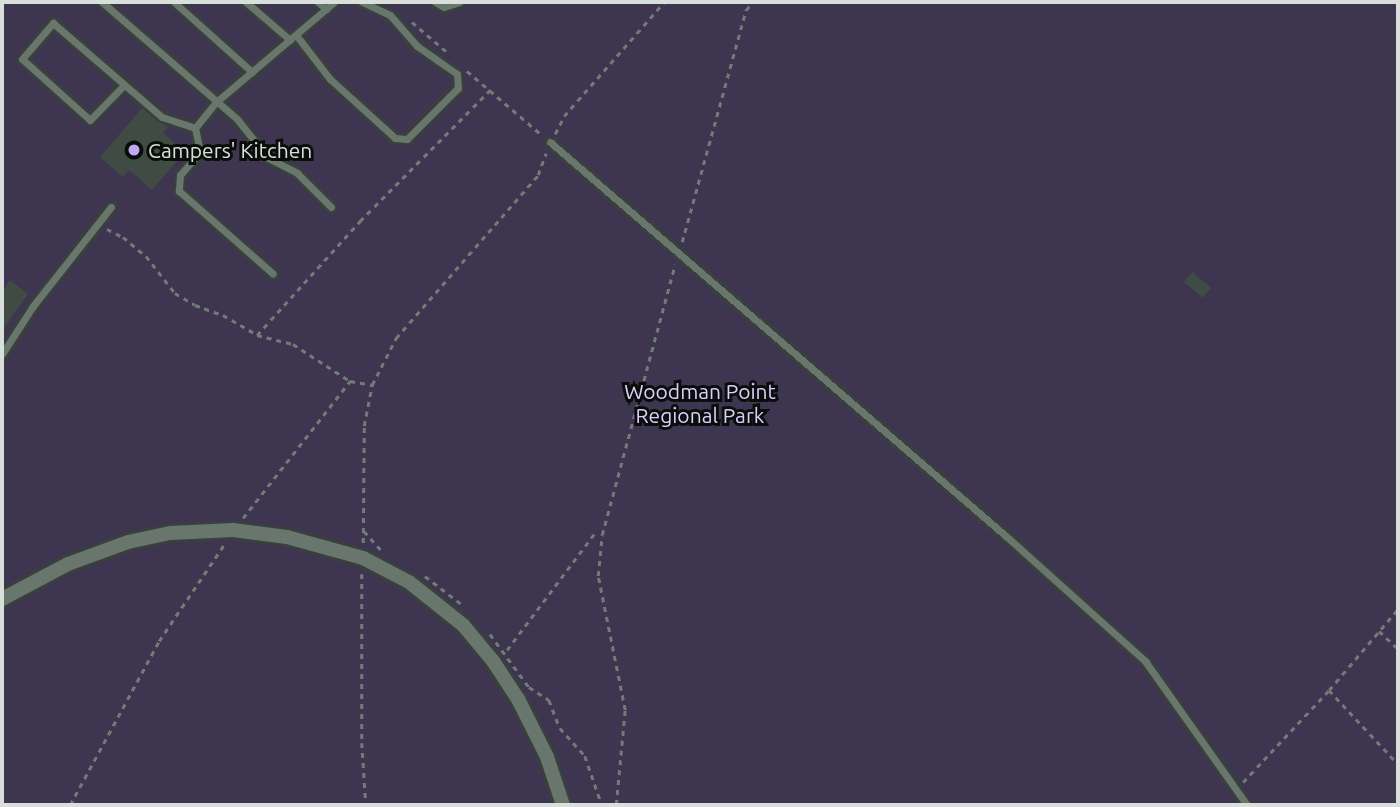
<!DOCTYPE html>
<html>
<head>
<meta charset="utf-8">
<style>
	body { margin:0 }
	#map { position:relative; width:1400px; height:807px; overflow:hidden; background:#1b2720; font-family:Ubuntu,sans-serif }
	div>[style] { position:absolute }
	.green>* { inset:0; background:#3e3550; transform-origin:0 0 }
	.building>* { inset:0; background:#3f4b43; transform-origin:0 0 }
	.path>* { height:2.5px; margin-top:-1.25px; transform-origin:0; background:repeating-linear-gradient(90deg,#727c76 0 5px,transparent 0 10px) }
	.roads { filter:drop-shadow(2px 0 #39413b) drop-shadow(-2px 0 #39413b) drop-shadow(0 2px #39413b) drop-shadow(0 -2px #39413b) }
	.service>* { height:7px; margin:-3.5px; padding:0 3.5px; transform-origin:3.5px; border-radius:3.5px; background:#68766d }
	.minor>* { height:14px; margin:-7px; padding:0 7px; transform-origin:7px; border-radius:7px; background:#68766d }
	.dots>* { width:19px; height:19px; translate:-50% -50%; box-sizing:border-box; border:4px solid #090e0b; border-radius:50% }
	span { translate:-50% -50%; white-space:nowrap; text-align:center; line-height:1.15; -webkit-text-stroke:6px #090e0b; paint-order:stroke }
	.poi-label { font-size:21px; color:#d9e0db }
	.left { translate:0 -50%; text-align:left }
	.park-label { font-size:21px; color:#deceff }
	.frame { position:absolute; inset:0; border:4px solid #d9e0db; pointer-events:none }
</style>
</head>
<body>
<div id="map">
	<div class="green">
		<i style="left:2px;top:2px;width:1396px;height:803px"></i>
	</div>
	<div class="building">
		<i style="clip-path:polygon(142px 108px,168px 127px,163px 133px,185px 152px,152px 190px,129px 170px,123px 177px,100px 157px)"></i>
		<i style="left:1192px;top:272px;width:25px;height:13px;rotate:40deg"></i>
		<i style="clip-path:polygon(10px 280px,28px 294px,2px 331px,2px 292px)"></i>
	</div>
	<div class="path">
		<i style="left:412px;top:22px;width:46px;rotate:40.6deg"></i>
		<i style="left:467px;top:71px;width:99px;rotate:40.5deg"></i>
		<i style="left:555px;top:134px;width:20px;rotate:-63deg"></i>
		<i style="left:564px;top:116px;width:152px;rotate:-48.7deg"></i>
		<i style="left:107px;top:229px;width:18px;rotate:27deg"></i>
		<i style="left:123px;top:237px;width:30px;rotate:40deg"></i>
		<i style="left:146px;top:256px;width:47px;rotate:51.9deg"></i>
		<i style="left:175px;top:293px;width:23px;rotate:31deg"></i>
		<i style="left:195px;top:305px;width:30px;rotate:20deg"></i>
		<i style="left:223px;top:315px;width:39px;rotate:30deg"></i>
		<i style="left:257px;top:335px;width:37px;rotate:14deg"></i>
		<i style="left:293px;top:344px;width:68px;rotate:33deg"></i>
		<i style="left:350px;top:381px;width:22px;rotate:10deg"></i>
		<i style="left:682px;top:242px;width:241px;rotate:-74.6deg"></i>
		<i style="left:746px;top:10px;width:11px;rotate:-49deg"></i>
		<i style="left:257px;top:335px;width:154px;rotate:-47.9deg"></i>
		<i style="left:360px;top:221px;width:185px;rotate:-45.2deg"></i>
		<i style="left:243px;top:518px;width:174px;rotate:-52deg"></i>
		<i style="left:364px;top:531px;width:28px;rotate:48deg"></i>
		<i style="left:363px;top:543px;width:117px;rotate:-89.5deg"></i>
		<i style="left:364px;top:426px;width:42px;rotate:-79deg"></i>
		<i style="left:372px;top:385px;width:53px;rotate:-62.9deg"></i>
		<i style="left:396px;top:338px;width:216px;rotate:-48.9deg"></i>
		<i style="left:538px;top:175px;width:23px;rotate:-70deg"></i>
		<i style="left:362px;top:574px;width:169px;rotate:90deg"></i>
		<i style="left:362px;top:743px;width:62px;rotate:86.3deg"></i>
		<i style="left:425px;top:576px;width:49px;rotate:37.6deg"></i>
		<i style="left:1379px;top:631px;width:26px;rotate:43deg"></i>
		<i style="left:490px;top:634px;width:66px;rotate:53.7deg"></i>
		<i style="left:529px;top:687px;width:24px;rotate:33deg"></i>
		<i style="left:549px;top:700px;width:30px;rotate:69deg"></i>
		<i style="left:560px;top:728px;width:38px;rotate:48deg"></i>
		<i style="left:585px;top:756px;width:52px;rotate:70.9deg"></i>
		<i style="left:507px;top:650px;width:145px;rotate:-53.1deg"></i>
		<i style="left:1329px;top:690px;width:101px;rotate:47deg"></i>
		<i style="left:1243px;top:782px;width:126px;rotate:-46.9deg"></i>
		<i style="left:1329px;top:690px;width:106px;rotate:-49.6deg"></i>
		<i style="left:70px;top:805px;width:187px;rotate:-61.5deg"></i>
		<i style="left:159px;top:641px;width:118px;rotate:-56deg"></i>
		<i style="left:616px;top:805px;width:95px;rotate:-84.6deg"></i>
		<i style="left:625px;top:710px;width:137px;rotate:-101.4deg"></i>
		<i style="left:598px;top:576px;width:41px;rotate:-84.4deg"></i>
		<i style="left:602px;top:535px;width:280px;rotate:-74.9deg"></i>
	</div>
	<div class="roads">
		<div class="service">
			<i style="left:102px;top:2px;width:179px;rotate:40.9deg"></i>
			<i style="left:237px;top:119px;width:50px;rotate:51.5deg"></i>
			<i style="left:268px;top:158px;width:33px;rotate:27deg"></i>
			<i style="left:297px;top:173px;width:48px;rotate:45deg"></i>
			<i style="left:174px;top:2px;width:105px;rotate:41.9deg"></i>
			<i style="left:246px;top:2px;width:58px;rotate:40.8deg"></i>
			<i style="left:318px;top:2px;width:11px;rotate:41deg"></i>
			<i style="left:435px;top:2px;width:10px;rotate:29deg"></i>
			<i style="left:444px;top:7px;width:16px;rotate:-18deg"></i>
			<i style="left:296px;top:35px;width:56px;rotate:52.3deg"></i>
			<i style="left:330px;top:79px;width:88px;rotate:42.2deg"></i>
			<i style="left:395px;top:138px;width:12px;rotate:5deg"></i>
			<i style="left:407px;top:139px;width:72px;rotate:-45deg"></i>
			<i style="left:458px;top:88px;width:14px;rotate:-94deg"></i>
			<i style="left:457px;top:74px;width:49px;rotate:-145deg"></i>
			<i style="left:417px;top:46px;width:41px;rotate:-131.1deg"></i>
			<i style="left:390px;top:15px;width:31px;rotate:-155deg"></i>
			<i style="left:124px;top:85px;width:49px;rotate:134.2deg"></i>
			<i style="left:90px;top:120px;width:91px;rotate:-138.1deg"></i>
			<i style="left:22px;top:59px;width:48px;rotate:-49.3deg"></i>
			<i style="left:53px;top:23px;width:144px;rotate:40.8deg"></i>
			<i style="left:162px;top:117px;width:35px;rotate:18deg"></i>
			<i style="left:195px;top:128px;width:32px;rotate:-51deg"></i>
			<i style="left:215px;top:103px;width:156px;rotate:-40.3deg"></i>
			<i style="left:195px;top:128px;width:25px;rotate:78deg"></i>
			<i style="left:200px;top:152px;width:30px;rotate:131deg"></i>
			<i style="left:180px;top:175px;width:16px;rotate:94deg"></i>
			<i style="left:179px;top:191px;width:125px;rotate:41.4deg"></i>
			<i style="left:550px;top:142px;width:604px;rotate:40.84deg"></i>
			<i style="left:1007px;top:537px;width:186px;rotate:41.9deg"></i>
			<i style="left:1145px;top:661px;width:176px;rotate:54.7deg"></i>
			<i style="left:2px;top:354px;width:57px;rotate:-57.1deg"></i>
			<i style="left:33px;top:306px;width:126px;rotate:-51.8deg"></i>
		</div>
		<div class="minor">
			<i style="left:2px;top:599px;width:75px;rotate:-27.9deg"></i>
			<i style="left:68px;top:564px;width:64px;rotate:-20.1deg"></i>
			<i style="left:128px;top:542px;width:43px;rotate:-12.1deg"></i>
			<i style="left:170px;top:533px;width:63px;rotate:-2.7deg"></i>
			<i style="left:233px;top:530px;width:54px;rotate:7.4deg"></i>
			<i style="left:287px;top:537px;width:79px;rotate:15.4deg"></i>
			<i style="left:363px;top:558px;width:52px;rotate:27.6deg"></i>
			<i style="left:409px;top:582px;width:69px;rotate:38.5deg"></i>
			<i style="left:463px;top:625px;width:47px;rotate:50.2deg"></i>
			<i style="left:493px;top:661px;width:45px;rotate:56.7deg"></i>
			<i style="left:518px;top:699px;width:65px;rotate:63.4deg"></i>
			<i style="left:547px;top:757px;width:51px;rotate:71.6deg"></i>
		</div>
	</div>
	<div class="dots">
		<i style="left:134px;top:150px;background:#c2a8f2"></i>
	</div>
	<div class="poi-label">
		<span class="left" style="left:148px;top:150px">Campers' Kitchen</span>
	</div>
	<div class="park-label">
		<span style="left:700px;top:403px">Woodman Point<br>Regional Park</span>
	</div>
	<div class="frame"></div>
</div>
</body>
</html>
